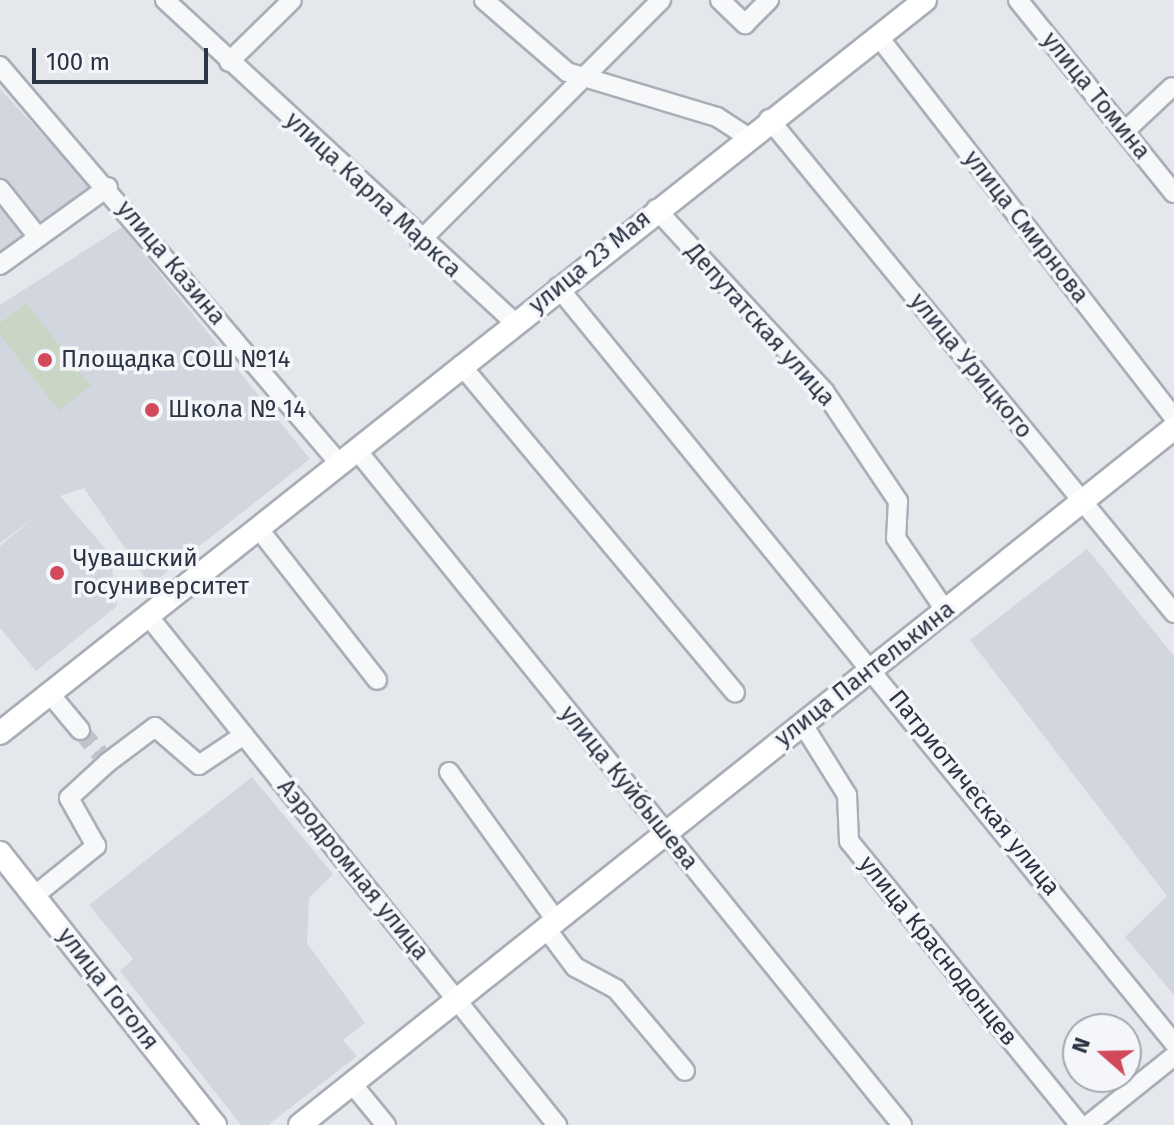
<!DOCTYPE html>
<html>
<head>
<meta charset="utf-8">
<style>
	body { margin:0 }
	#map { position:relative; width:1174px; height:1125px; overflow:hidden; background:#e4e7ec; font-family:"Fira Sans",sans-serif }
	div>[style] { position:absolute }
	.built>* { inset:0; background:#d2d6de }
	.green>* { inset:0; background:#c9d6c5 }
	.minor-tunnel>* { height:18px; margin-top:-9px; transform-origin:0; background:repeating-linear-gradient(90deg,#bfc3cb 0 18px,transparent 0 27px) }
	.roads { filter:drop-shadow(2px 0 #a9aeb7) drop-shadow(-2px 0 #a9aeb7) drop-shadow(0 2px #a9aeb7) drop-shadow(0 -2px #a9aeb7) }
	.minor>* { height:18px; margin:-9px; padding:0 9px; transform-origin:9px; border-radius:9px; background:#f7f8fa }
	.major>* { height:22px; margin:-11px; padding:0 11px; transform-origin:11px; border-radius:11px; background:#fff }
	.dots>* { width:22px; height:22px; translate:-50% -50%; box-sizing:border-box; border:4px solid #f4f6f9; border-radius:50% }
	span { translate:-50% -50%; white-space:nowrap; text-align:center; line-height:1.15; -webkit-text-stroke:7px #f4f6f9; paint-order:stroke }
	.street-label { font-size:24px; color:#2b3445 }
	.poi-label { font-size:24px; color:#2b3445 }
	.left { translate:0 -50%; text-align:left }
	.north { position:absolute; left:1062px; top:1013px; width:80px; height:80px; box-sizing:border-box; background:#f4f6f9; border:2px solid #a4a8b1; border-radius:50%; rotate:290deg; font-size:22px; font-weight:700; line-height:32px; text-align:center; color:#2b3445 }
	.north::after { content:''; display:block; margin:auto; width:28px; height:36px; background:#d1495b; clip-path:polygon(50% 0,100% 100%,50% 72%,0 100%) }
	.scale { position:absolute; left:32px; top:48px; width:176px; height:36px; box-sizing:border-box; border:4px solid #2b3445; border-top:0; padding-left:10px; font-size:24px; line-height:28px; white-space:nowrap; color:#2b3445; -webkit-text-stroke:6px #f4f6f9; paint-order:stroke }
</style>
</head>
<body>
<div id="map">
	<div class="built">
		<i style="clip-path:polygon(0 89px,92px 188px,0 252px)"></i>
		<i style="clip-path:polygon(122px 227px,310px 459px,150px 585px,84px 488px,60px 496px,110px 554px,117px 606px,36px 671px,0 628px,0 546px,35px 517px,0 543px,0 305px)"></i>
		<i style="clip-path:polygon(1087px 549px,1174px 656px,1174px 995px,1125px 937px,1167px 896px,970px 640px)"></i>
		<i style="clip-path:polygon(252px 777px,333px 874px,309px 898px,307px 943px,365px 1023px,343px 1040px,357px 1056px,268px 1125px,241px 1125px,120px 971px,133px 959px,89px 905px)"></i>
	</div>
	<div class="green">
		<i style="clip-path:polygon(27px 303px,91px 386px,59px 411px,0 335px,0 323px)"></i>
	</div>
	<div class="minor-tunnel">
		<i style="left:80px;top:730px;width:31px;rotate:50deg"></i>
	</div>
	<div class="roads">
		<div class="minor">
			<i style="left:165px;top:0;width:475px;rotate:42.7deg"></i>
			<i style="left:484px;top:0;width:110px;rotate:40.9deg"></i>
			<i style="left:567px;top:72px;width:157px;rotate:16.7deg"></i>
			<i style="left:717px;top:117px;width:35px;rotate:33deg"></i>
			<i style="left:720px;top:0;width:35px;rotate:44deg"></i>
			<i style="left:745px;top:24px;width:34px;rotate:-45deg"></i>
			<i style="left:1018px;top:0;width:248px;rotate:51.1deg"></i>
			<i style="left:878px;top:36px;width:483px;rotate:52.2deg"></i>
			<i style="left:229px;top:62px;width:88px;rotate:-44.5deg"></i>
			<i style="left:0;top:66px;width:522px;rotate:49.51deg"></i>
			<i style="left:769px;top:119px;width:639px;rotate:50.65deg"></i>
			<i style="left:1125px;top:131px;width:64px;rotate:-43.1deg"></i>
			<i style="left:0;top:189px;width:61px;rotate:51.6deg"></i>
			<i style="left:656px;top:209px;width:248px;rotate:47.3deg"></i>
			<i style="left:824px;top:391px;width:133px;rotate:56.1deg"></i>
			<i style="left:898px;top:501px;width:37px;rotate:93deg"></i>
			<i style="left:896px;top:538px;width:87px;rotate:55.8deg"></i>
			<i style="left:420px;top:241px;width:341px;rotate:-45deg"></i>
			<i style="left:0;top:265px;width:133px;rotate:-35.8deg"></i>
			<i style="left:558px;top:287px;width:975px;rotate:50.83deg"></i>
			<i style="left:461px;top:365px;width:427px;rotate:50.1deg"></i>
			<i style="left:356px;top:449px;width:869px;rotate:51.07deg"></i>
			<i style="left:258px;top:528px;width:193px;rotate:51.9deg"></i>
			<i style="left:149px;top:617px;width:652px;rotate:51.23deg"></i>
			<i style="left:50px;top:694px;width:47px;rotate:50.2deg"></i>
			<i style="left:802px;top:723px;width:85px;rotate:58deg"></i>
			<i style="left:847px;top:795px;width:46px;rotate:87.5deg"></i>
			<i style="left:849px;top:841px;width:366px;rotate:50.9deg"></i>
			<i style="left:449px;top:772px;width:181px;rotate:54.2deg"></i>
			<i style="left:34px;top:896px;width:80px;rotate:-38.9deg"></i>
			<i style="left:96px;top:846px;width:55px;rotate:-119.4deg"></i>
			<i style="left:69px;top:798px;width:52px;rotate:-42.6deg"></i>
			<i style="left:107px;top:763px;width:60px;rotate:-36.9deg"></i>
			<i style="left:155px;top:727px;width:58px;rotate:40.8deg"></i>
			<i style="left:199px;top:765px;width:54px;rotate:-33.7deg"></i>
			<i style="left:545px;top:927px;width:50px;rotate:53.1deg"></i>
			<i style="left:575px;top:967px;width:47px;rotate:28.2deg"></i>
			<i style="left:616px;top:989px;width:107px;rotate:49.9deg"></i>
			<i style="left:353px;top:1085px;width:52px;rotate:50.5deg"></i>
			<i style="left:1088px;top:1125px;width:110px;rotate:-38.7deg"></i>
		</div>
		<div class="major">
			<i style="left:0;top:733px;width:1180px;rotate:-38.39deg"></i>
			<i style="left:0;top:853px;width:347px;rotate:51.7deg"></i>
			<i style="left:300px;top:1125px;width:1118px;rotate:-38.57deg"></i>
		</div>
	</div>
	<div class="dots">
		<i style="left:45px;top:360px;background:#d1495b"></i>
		<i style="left:152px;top:410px;background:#d1495b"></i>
		<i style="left:57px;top:573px;background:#d1495b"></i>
	</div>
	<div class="street-label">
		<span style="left:1096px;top:96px;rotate:51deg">улица Томина</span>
		<span style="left:373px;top:195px;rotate:43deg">улица Карла Маркса</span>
		<span style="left:1026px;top:227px;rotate:52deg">улица Смирнова</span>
		<span style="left:590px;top:262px;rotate:-39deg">улица 23 Мая</span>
		<span style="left:171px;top:263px;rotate:50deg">улица Казина</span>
		<span style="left:760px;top:325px;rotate:48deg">Депутатская улица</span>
		<span style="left:971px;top:366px;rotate:51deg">улица Урицкого</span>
		<span style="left:865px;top:674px;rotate:-38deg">улица Пантелькина</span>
		<span style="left:629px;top:788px;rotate:51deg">улица Куйбышева</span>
		<span style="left:974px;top:793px;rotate:51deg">Патриотическая улица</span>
		<span style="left:353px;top:870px;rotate:51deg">Аэродромная улица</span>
		<span style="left:938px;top:951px;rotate:51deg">улица Краснодонцев</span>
		<span style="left:108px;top:989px;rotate:52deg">улица Гоголя</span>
	</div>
	<div class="poi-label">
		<span class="left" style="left:61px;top:360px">Площадка СОШ №14</span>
		<span class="left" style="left:168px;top:410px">Школа № 14</span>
		<span class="left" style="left:73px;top:573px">Чувашский<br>госуниверситет</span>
	</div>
	<div class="north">N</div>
	<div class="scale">100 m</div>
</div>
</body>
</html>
